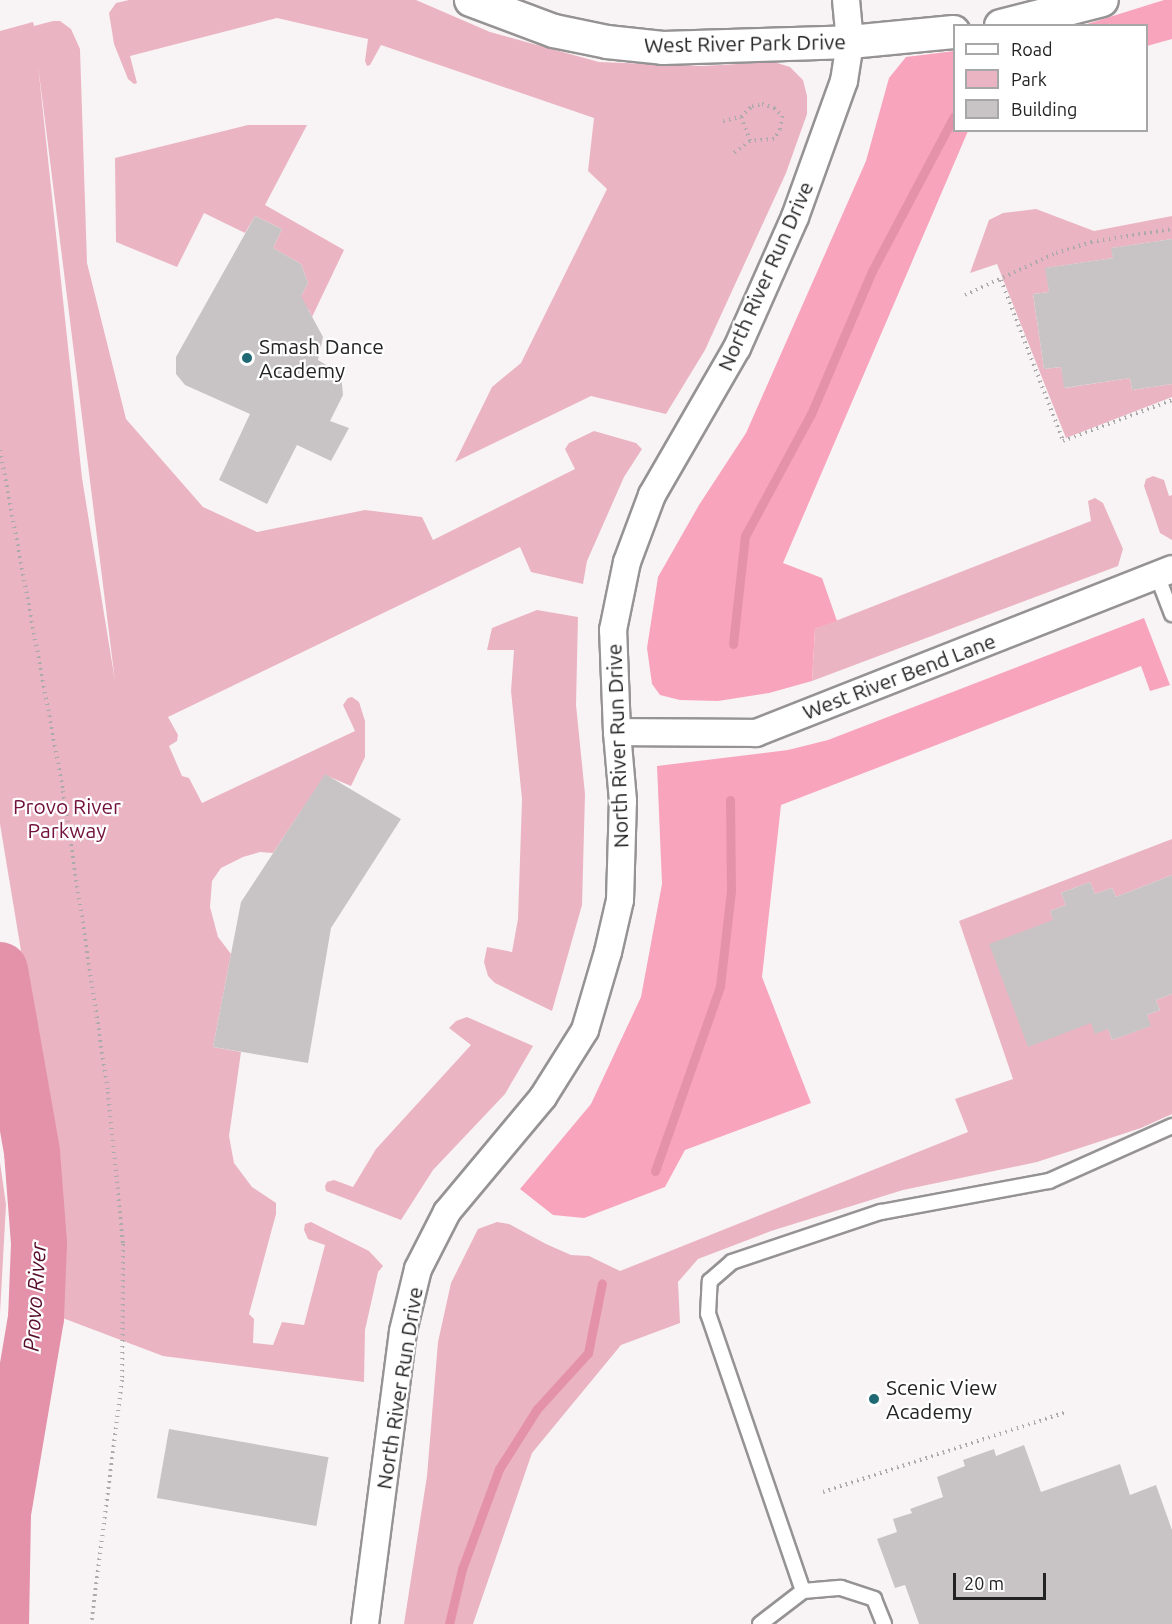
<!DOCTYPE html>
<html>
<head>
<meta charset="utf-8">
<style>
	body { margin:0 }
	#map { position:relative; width:1172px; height:1624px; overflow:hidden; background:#f8f4f5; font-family:Ubuntu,sans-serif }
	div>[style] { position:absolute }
	.green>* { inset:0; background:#ebb4c3 }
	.forest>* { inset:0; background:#f8a4bd }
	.stream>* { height:9px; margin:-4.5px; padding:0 4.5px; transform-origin:4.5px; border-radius:4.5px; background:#e492aa }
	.river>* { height:56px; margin:-28px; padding:0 28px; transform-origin:28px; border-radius:28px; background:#e492aa }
	.building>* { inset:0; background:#c8c4c5; transform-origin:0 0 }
	.path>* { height:4px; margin-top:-2px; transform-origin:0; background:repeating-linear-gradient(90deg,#adaaab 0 1.5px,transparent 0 6px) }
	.roads { filter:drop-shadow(2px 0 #969394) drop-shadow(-2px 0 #969394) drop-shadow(0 2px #969394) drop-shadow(0 -2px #969394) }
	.service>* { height:14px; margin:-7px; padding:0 7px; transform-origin:7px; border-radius:7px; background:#fff }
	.minor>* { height:26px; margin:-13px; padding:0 13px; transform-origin:13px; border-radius:13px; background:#fff }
	.tertiary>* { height:32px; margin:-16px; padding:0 16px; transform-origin:16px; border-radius:16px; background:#fff }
	.dots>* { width:16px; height:16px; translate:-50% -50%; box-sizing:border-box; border:3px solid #fff; border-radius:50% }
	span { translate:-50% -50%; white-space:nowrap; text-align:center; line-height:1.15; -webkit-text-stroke:4.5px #fff; paint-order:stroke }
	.street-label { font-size:21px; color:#242323 }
	.poi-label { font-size:21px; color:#242323 }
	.left { translate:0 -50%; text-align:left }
	.park-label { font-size:21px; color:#72123c }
	.water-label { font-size:22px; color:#58102e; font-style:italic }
	.legend { position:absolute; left:953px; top:24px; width:195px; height:108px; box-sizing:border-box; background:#fff; border:2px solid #a7a7a7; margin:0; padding:8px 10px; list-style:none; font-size:18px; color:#242323 }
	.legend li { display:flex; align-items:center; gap:12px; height:30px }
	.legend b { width:30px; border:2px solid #a7a7a7 }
	.scale { position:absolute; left:953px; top:1573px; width:93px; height:27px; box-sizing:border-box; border:3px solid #242323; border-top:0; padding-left:8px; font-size:18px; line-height:21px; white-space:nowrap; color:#242323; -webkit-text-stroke:4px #fff; paint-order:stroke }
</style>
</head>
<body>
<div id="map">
	<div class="green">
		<i style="clip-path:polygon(129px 0,416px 0,490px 32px,599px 62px,702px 66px,774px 62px,790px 67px,803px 80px,807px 96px,807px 114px,786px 173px,705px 350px,666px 414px,591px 396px,455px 462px,492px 387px,521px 363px,607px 189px,588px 171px,594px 118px,381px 45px,370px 65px,367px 66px,365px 61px,368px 39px,277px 18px,130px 56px,137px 83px,134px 84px,128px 79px,114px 44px,109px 13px,116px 3px)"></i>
		<i style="clip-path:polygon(evenodd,53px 21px,60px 21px,71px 29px,80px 49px,87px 263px,126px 419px,203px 507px,257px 532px,365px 510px,422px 517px,433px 540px,575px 469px,565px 449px,569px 443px,594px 431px,636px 443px,642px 449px,624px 477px,587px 561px,583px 584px,531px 572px,520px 547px,168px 717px,178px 735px,177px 741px,169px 746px,182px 776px,189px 778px,202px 803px,355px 731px,343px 705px,348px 698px,352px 697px,359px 702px,365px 721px,365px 757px,351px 786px,325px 775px,273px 853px,260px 852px,243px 857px,221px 868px,212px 881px,210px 907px,218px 937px,231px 954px,213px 1047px,241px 1052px,229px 1136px,234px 1163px,252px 1187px,276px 1203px,276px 1214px,249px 1314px,254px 1319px,253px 1343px,273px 1345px,282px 1322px,304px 1325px,325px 1245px,308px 1239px,304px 1230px,305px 1224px,311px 1222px,369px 1251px,383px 1266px,378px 1272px,365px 1330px,364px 1382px,163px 1356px,60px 1317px,65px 1250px,54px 1150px,0 824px,0 31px,33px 22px,34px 26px,53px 21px,38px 65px,115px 681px,82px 478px,38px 65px)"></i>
		<i style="clip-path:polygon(248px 125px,307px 125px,265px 205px,344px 250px,312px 317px,309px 310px,297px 303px,308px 283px,301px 264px,273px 248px,282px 229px,255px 216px,245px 233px,204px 213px,177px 267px,116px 242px,115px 158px)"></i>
		<i style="clip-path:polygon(1036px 209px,1094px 231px,1172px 216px,1172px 239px,1112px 248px,1113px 258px,1046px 268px,1049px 292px,1033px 294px,1044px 369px,1061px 367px,1065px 388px,1130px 378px,1132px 390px,1172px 384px,1172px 397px,1066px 438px,997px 264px,970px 273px,989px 220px,1003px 213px)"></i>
		<i style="clip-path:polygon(1153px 476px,1164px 480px,1169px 496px,1172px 495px,1172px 540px,1160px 533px,1144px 486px,1146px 479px)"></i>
		<i style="clip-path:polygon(1095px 498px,1103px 503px,1123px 549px,1118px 566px,812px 681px,815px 629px,1091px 521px,1088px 501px)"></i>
		<i style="clip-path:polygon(537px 610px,578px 617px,576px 705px,585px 794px,582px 905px,552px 1011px,495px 983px,488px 976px,484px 962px,487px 947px,512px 952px,518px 919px,522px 799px,511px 691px,514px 650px,487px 650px,492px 628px)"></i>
		<i style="clip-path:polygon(1172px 839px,1172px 875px,1116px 897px,1112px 888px,1095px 894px,1090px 882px,1061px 893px,1066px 905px,1050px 911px,1091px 1023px,1108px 1029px,1112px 1040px,1150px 1026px,1147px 1015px,1160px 1010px,1156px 1000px,1172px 994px,1172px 1114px,1141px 1128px,1037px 1162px,903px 1190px,771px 1231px,698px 1259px,678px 1282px,680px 1323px,621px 1345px,532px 1453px,473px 1624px,404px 1624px,427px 1476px,438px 1342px,451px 1283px,478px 1229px,497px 1222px,509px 1224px,546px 1244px,571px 1255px,589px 1256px,620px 1271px,968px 1132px,955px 1099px,1013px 1079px,959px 921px)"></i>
		<i style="clip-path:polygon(467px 1017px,533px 1046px,505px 1094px,433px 1170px,401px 1220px,326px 1191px,325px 1186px,327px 1182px,334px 1180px,353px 1187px,376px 1149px,471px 1045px,449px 1028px,456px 1021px)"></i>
		<i style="clip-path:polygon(0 1162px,6px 1205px,0 1313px)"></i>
	</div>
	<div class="forest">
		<i style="clip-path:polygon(1164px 0,1172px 0,1172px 39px,1147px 46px,1146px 26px,1084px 25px)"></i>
		<i style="clip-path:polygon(954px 51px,954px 130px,968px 131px,783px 563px,822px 578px,837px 621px,815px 629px,812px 681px,769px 693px,718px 701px,680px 700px,660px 695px,652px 684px,647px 648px,658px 577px,699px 505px,746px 433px,866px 161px,889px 78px,906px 57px)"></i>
		<i style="clip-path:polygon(1144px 618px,1170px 685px,1150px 691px,1141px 666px,781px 805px,762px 977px,811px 1103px,685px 1150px,665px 1187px,584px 1218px,553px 1215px,520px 1189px,591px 1104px,641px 997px,662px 884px,657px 766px,788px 750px,828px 740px)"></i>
	</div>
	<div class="stream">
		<i style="left:733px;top:644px;width:109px;rotate:-83.7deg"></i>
		<i style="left:745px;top:536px;width:139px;rotate:-61.6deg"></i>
		<i style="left:811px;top:414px;width:155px;rotate:-66.9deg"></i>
		<i style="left:872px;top:271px;width:175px;rotate:-62.1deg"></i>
		<i style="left:655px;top:1171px;width:196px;rotate:-70.6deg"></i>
		<i style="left:720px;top:986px;width:96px;rotate:-83.4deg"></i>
		<i style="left:731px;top:891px;width:91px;rotate:-90.6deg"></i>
		<i style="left:449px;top:1624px;width:57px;rotate:-76.7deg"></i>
		<i style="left:462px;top:1569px;width:107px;rotate:-69.7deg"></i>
		<i style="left:499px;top:1469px;width:71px;rotate:-57.7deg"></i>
		<i style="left:537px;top:1409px;width:76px;rotate:-47.7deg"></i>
		<i style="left:588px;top:1353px;width:71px;rotate:-78.7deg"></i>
	</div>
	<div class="river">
		<i style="left:0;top:970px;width:185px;rotate:80deg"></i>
		<i style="left:32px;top:1152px;width:92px;rotate:85.6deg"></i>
		<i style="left:39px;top:1244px;width:74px;rotate:92.3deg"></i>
		<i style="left:36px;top:1318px;width:198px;rotate:99.6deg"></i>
		<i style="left:3px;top:1513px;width:111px;rotate:91deg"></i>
	</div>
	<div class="building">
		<i style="clip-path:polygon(255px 216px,282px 229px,273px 248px,301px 264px,308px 283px,301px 296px,323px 337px,318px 360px,341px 374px,343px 395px,330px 421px,349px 428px,331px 461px,297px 445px,267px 504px,219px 480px,250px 414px,185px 385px,176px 374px,176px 357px)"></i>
		<i style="clip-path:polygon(1172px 239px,1172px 384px,1132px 390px,1130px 378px,1064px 388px,1061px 367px,1044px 369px,1033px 294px,1049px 292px,1045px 268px,1113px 258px,1111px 248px)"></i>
		<i style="clip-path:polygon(325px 774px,401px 819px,331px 928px,308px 1063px,213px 1047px,241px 902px)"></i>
		<i style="clip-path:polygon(1172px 875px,1172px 994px,1156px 1000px,1160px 1010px,1147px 1015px,1151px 1026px,1112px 1040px,1108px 1029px,1095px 1034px,1091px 1023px,1028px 1047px,989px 944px,1053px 920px,1050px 911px,1066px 905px,1061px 893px,1090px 882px,1095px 894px,1112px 888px,1116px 897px)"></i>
		<i style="left:169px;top:1429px;width:162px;height:70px;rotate:10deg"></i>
		<i style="clip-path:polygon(1024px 1445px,1041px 1492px,1120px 1464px,1130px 1495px,1156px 1485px,1172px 1530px,1172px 1624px,919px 1624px,905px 1585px,895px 1588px,877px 1539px,897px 1532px,893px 1519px,912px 1513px,910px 1509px,943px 1497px,937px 1477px,965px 1466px,963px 1460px,994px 1449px,996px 1456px)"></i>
	</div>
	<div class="path">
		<i style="left:741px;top:117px;width:26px;rotate:69deg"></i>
		<i style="left:723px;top:121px;width:18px;rotate:-13deg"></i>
		<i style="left:741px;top:117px;width:16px;rotate:-45deg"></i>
		<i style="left:752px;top:106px;width:10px;rotate:-11deg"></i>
		<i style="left:762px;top:104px;width:13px;rotate:18deg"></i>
		<i style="left:774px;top:108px;width:11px;rotate:45deg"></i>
		<i style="left:782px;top:116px;width:13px;rotate:99deg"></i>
		<i style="left:780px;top:129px;width:12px;rotate:121deg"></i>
		<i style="left:774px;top:139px;width:24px;rotate:175deg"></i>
		<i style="left:750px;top:141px;width:20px;rotate:143deg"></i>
		<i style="left:1001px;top:280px;width:173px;rotate:68.9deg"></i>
		<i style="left:1063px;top:441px;width:116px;rotate:-20.6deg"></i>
		<i style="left:965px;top:295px;width:100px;rotate:-24.8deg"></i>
		<i style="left:1056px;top:253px;width:37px;rotate:-17deg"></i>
		<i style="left:1091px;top:242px;width:82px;rotate:-9.1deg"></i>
		<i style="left:0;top:450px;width:347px;rotate:79.5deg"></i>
		<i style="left:63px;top:791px;width:304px;rotate:81.5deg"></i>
		<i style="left:108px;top:1092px;width:153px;rotate:84.4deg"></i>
		<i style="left:123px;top:1244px;width:136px;rotate:90.4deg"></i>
		<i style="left:122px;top:1380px;width:246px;rotate:97.2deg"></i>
		<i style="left:823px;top:1492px;width:257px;rotate:-18.2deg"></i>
	</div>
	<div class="roads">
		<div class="service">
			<i style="left:1157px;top:575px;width:42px;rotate:69deg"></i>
			<i style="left:803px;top:1591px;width:293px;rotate:-108.9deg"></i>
			<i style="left:708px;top:1314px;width:33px;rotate:-87deg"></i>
			<i style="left:710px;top:1281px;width:29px;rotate:-41deg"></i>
			<i style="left:732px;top:1262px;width:157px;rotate:-18.6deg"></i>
			<i style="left:881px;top:1212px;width:171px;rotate:-10.5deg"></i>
			<i style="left:1049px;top:1181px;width:135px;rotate:-24.1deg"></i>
			<i style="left:760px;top:1624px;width:54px;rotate:-37.5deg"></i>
			<i style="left:803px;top:1591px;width:38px;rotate:-5deg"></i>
			<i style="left:841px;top:1588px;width:35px;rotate:18deg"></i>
			<i style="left:874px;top:1599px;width:27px;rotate:68deg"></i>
		</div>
		<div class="minor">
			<i style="left:617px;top:732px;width:139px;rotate:0.4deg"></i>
			<i style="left:756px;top:733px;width:447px;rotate:-21.5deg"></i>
			<i style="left:365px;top:1624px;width:295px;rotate:-82.6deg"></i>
			<i style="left:403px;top:1331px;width:64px;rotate:-76.4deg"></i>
			<i style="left:418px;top:1269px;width:64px;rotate:-63deg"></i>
			<i style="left:447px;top:1212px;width:150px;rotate:-50.1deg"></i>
			<i style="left:543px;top:1097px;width:79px;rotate:-57.9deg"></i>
			<i style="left:585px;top:1030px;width:81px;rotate:-73.6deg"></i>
			<i style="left:608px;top:952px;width:53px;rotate:-77deg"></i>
			<i style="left:620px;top:900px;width:99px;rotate:-88.3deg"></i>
			<i style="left:623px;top:801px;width:69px;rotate:-95deg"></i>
			<i style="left:617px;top:732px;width:102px;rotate:-92.2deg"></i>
			<i style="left:613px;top:630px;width:69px;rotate:-78.4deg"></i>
			<i style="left:627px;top:562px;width:72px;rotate:-69.5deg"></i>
			<i style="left:652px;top:495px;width:170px;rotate:-60deg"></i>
			<i style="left:737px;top:348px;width:143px;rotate:-66.1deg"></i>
			<i style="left:795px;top:217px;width:145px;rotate:-70.2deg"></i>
			<i style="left:844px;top:81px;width:39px;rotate:-81deg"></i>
			<i style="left:850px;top:42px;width:42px;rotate:-95.4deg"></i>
		</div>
		<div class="tertiary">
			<i style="left:471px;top:0;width:89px;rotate:20.5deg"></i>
			<i style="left:554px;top:31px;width:54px;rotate:11.7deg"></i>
			<i style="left:607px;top:42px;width:56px;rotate:6.1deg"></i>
			<i style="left:663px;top:48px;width:187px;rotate:-1.8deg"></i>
			<i style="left:850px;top:42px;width:104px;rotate:-5.5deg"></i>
			<i style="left:1001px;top:26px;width:104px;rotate:-14.4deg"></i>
		</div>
	</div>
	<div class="dots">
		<i style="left:247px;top:358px;background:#1f6974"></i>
		<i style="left:874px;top:1399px;background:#1f6974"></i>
	</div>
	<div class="street-label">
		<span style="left:745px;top:43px;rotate:-1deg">West River Park Drive</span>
		<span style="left:765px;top:276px;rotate:-66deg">North River Run Drive</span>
		<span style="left:899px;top:676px;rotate:-21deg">West River Bend Lane</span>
		<span style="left:617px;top:746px;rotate:-92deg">North River Run Drive</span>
		<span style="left:399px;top:1388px;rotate:-81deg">North River Run Drive</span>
	</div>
	<div class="poi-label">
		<span class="left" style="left:259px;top:358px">Smash Dance<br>Academy</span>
		<span class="left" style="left:886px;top:1399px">Scenic View<br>Academy</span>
	</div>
	<div class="park-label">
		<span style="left:67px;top:818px">Provo River<br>Parkway</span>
	</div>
	<div class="water-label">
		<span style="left:34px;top:1297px;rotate:-86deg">Provo River</span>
	</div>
	<ul class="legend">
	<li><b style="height:8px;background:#fff"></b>Road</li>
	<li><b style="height:16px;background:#ebb4c3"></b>Park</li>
	<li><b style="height:16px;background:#c8c4c5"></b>Building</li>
	</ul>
	<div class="scale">20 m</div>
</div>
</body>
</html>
